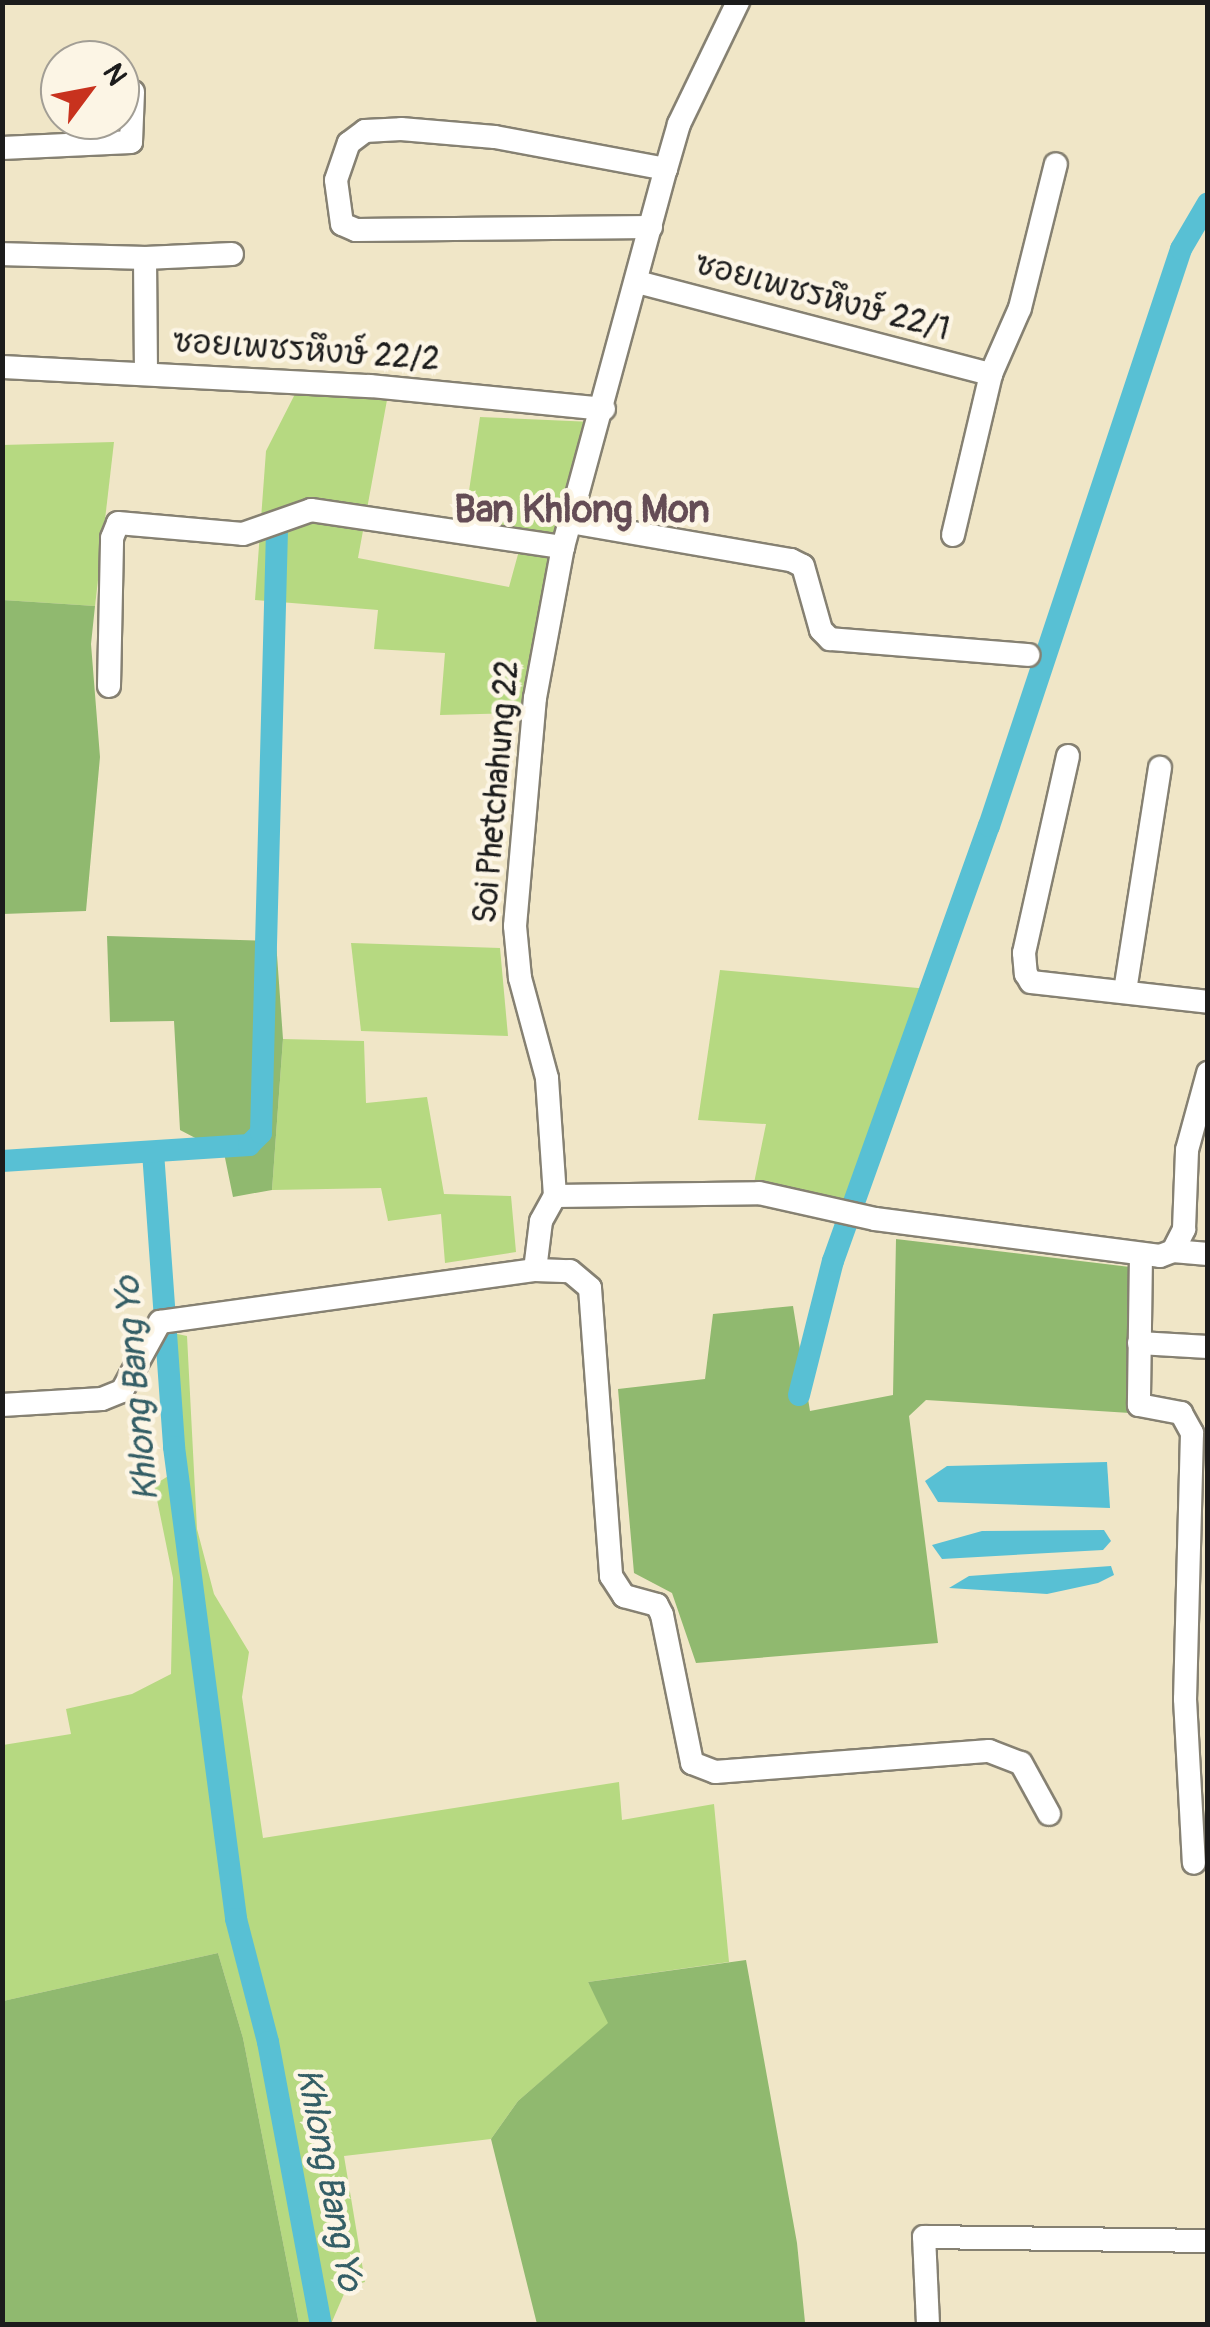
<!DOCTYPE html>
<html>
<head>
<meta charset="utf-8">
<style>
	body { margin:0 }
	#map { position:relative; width:1210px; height:2327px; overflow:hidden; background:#f0e6c7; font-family:Pangolin,"Playpen Sans Thai",sans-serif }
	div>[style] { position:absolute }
	.green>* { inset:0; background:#b6d981 }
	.forest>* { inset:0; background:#90b96f }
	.water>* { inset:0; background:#58c0d4 }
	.canal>* { height:22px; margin:-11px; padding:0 11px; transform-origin:11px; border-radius:11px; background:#58c0d4 }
	.roads { filter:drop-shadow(2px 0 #868172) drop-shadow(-2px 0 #868172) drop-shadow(0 2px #868172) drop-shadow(0 -2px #868172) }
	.minor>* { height:22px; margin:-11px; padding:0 11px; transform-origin:11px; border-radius:11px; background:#fff }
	span { translate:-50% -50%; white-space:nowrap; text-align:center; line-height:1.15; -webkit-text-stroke:9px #fcf5e5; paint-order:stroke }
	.street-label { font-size:32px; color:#1c1c1c }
	.water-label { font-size:35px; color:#345e66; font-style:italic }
	.quarter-label { font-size:38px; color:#644c55; font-weight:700 }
	.frame { position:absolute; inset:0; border:5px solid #1c1c1c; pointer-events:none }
	.north { position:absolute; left:40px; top:40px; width:100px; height:100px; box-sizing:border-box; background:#fcf5e5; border:2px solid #a29e95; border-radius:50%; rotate:58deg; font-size:28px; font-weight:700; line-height:40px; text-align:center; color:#1c1c1c }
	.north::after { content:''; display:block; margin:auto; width:35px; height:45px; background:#c8321e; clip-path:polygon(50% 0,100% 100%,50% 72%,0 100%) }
</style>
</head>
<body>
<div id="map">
	<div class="green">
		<i style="clip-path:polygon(295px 394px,387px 400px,358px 558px,509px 587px,520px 547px,462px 538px,480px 417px,593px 422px,555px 551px,520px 713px,440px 715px,445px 653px,374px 649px,378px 610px,255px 600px,266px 451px)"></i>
		<i style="clip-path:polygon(114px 442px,95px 606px,3px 600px,2px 445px)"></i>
		<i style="clip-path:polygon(351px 943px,500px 948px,508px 1036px,361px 1031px)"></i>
		<i style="clip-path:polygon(720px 970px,929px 989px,935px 998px,857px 1206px,754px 1183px,766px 1124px,698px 1120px)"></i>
		<i style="clip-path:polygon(283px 1039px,364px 1041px,366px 1103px,427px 1097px,444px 1194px,511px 1196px,516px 1252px,445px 1263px,441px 1214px,388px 1221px,381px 1188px,272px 1190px)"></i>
		<i style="clip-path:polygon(163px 1331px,187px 1336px,197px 1529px,214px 1594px,249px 1652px,242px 1697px,263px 1838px,619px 1782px,622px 1820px,714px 1804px,729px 1962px,588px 1982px,609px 2023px,518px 2101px,491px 2139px,344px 2156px,365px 2282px,347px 2287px,331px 2324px,299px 2324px,243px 2038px,218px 1953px,3px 2001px,3px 1745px,71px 1734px,66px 1709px,132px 1694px,171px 1674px,173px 1578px,154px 1485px,173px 1473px)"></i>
	</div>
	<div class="forest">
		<i style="clip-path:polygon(3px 600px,95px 606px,91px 644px,100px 757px,86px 911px,3px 914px)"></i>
		<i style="clip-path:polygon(107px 936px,276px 941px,283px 1039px,272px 1190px,233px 1197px,224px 1153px,180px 1130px,174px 1021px,110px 1022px)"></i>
		<i style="clip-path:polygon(896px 1239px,1130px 1267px,1130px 1413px,926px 1400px,909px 1416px,938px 1643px,696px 1663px,672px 1593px,634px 1573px,618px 1389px,705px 1379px,713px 1314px,793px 1306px,810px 1411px,893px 1395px)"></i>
		<i style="clip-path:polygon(218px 1953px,243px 2038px,299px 2324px,3px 2324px,3px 2001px)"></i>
		<i style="clip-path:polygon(746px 1960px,797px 2243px,805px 2322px,537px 2324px,491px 2139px,518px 2101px,608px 2023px,588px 1982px)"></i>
	</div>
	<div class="water">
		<i style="clip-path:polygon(1107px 1462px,1110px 1508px,938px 1502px,925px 1481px,947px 1466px)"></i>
		<i style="clip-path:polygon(1104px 1530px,1111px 1541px,1103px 1550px,942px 1559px,932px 1545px,982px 1531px)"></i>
		<i style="clip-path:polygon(1111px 1566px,1114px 1575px,1098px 1583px,1047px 1594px,949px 1588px,969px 1576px)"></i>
	</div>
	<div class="canal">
		<i style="left:153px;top:1152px;width:296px;rotate:85.9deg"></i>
		<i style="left:174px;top:1447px;width:476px;rotate:82.5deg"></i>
		<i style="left:236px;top:1919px;width:127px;rotate:75.4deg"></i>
		<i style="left:268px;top:2042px;width:287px;rotate:79.4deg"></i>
		<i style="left:2px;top:1161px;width:248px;rotate:-3.7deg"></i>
		<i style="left:249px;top:1145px;width:17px;rotate:-45deg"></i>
		<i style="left:261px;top:1133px;width:604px;rotate:-88.48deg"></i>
		<i style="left:799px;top:1395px;width:138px;rotate:-75.8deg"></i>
		<i style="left:833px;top:1261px;width:462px;rotate:-70.3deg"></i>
		<i style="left:989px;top:826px;width:608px;rotate:-71.59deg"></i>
		<i style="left:1181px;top:249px;width:53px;rotate:-59.6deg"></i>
	</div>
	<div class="roads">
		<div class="minor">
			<i style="left:2px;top:148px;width:129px;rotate:-2.7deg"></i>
			<i style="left:131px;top:142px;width:50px;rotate:-87.7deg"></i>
			<i style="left:651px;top:227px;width:295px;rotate:179.4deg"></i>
			<i style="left:356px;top:230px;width:15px;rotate:-157deg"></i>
			<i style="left:342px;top:224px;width:44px;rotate:-97.8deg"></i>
			<i style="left:336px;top:180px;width:39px;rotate:-71deg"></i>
			<i style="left:349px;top:143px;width:20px;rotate:-37deg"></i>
			<i style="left:365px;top:131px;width:36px;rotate:-3deg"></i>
			<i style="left:401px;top:129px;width:94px;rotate:4.9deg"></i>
			<i style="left:495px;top:137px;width:174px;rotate:10.6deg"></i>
			<i style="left:2px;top:254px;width:143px;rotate:1.6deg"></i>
			<i style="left:145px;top:258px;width:114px;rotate:89.5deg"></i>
			<i style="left:145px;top:258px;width:87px;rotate:-2.6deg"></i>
			<i style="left:637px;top:282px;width:366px;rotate:14.6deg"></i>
			<i style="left:2px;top:367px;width:368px;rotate:3deg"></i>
			<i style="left:370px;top:386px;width:235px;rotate:5.6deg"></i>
			<i style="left:570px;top:522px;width:224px;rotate:9.8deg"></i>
			<i style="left:791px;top:560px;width:13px;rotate:27deg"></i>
			<i style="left:803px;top:566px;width:66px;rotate:74.3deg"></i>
			<i style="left:821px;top:630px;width:13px;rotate:45deg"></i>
			<i style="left:830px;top:639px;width:199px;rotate:4.6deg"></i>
			<i style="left:953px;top:535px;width:165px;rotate:-76.7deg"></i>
			<i style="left:991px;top:374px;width:72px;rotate:-66.3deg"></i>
			<i style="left:1020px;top:308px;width:148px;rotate:-76deg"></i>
			<i style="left:109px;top:686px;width:148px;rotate:-88.8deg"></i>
			<i style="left:112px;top:538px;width:16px;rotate:-68deg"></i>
			<i style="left:118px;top:523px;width:125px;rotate:5deg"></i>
			<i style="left:243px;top:534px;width:72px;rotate:-19.4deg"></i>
			<i style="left:311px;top:510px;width:255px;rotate:8.4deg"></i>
			<i style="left:1068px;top:756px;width:202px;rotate:102.6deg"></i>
			<i style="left:1024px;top:953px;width:21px;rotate:85deg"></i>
			<i style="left:1026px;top:974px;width:9px;rotate:58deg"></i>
			<i style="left:1031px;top:982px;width:178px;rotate:6.4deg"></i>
			<i style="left:1125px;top:991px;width:226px;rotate:-81.1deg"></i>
			<i style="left:555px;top:1196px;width:204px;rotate:-0.8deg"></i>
			<i style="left:759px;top:1193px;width:119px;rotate:12.6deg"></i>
			<i style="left:875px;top:1219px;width:287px;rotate:7.4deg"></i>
			<i style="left:1160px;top:1256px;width:14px;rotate:-21deg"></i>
			<i style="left:1173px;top:1251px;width:25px;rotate:-63deg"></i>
			<i style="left:1184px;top:1229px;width:79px;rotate:-87.8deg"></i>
			<i style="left:1187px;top:1150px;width:80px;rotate:-74.7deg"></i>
			<i style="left:1173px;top:1251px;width:35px;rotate:5deg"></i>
			<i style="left:1141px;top:1254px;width:151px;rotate:90.8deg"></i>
			<i style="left:1139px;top:1405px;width:43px;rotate:10.8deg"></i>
			<i style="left:1181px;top:1413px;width:23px;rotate:61deg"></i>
			<i style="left:1192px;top:1433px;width:266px;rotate:91.5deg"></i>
			<i style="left:1185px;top:1699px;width:164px;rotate:86.9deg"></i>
			<i style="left:535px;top:1270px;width:35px;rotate:2deg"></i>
			<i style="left:570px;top:1271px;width:26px;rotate:40deg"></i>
			<i style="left:590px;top:1288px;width:289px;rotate:85.8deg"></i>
			<i style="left:611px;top:1576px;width:24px;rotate:57deg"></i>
			<i style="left:624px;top:1596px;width:34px;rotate:15deg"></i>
			<i style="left:657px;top:1605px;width:11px;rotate:63deg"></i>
			<i style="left:662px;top:1615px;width:151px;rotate:78.5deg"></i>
			<i style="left:692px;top:1763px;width:25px;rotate:21deg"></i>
			<i style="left:715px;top:1772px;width:275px;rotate:-4.4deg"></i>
			<i style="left:989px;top:1751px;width:34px;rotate:21deg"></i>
			<i style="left:1021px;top:1763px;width:58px;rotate:61.2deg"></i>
			<i style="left:1139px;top:1343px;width:69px;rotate:3.3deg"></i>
			<i style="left:2px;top:1405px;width:100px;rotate:-3.4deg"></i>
			<i style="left:102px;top:1399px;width:22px;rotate:-22deg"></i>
			<i style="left:122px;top:1391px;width:79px;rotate:-61.2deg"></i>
			<i style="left:160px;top:1322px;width:379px;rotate:-7.9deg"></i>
			<i style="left:535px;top:1270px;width:49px;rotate:-83deg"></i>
			<i style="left:541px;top:1221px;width:29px;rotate:-61deg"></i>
			<i style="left:555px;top:1196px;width:118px;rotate:-93.9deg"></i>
			<i style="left:547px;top:1078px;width:104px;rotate:-105.1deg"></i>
			<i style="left:520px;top:978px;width:52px;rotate:-95.5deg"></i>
			<i style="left:515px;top:926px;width:229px;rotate:-85deg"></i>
			<i style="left:535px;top:698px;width:154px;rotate:-79.5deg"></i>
			<i style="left:563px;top:547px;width:392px;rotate:-74.8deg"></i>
			<i style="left:666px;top:169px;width:47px;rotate:-73.9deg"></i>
			<i style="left:679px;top:124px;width:136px;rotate:-64.2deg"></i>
			<i style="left:928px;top:2324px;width:87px;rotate:-92.6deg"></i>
			<i style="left:924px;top:2237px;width:284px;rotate:0.8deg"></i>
		</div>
	</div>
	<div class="street-label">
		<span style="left:822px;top:297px;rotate:15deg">ซอยเพชรหึงษ์ 22/1</span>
		<span style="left:306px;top:351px;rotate:4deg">ซอยเพชรหึงษ์ 22/2</span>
		<span style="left:497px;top:792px;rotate:-85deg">Soi Phetchahung 22</span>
	</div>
	<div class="water-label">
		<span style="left:137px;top:1389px;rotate:-95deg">Khlong Bang Yo</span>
		<span style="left:329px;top:2179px;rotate:79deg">Khlong Bang Yo</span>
	</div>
	<div class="quarter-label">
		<span style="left:582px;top:511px">Ban Khlong Mon</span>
	</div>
	<div class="frame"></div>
	<div class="north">N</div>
</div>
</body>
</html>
